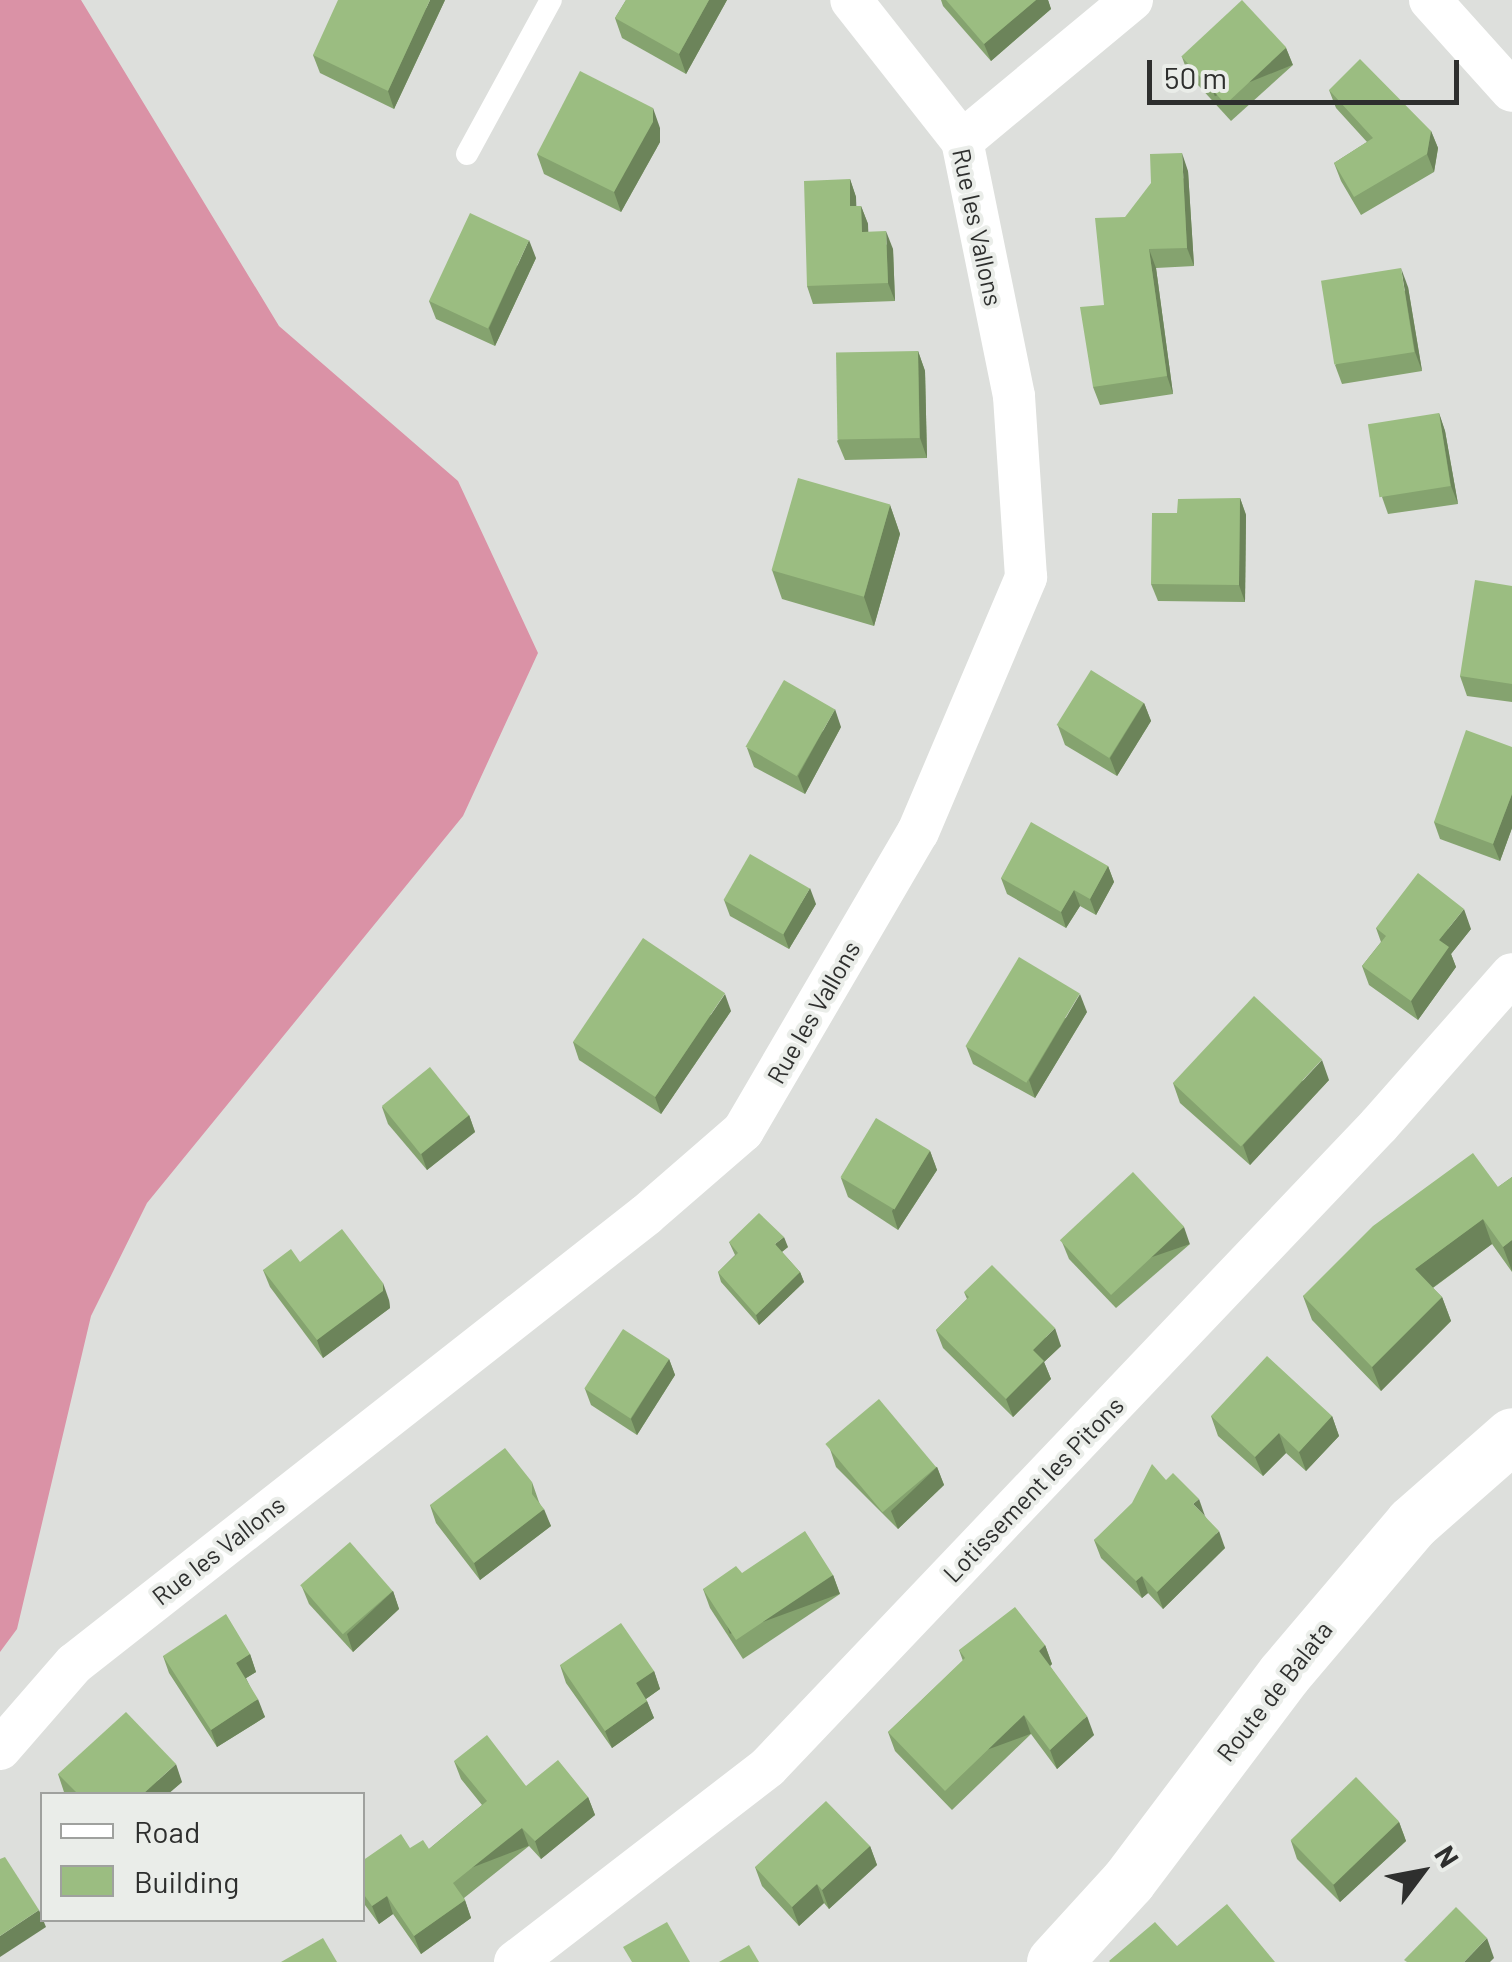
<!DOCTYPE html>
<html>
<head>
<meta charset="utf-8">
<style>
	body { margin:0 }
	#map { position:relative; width:1512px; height:1962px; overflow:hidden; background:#dddfdc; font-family:Barlow,sans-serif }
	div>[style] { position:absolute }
	.forest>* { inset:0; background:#da92a6 }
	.lane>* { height:22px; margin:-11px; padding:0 11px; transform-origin:11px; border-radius:11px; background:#fff }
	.street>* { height:42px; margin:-21px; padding:0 21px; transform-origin:21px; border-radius:21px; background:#fff }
	.secondary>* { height:55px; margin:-27.5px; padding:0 27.5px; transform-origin:27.5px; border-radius:27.5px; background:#fff }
	.wall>* { inset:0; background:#85a36f }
	.shaded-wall>* { inset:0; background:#6c845a; transform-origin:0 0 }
	.building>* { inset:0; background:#9bbd81; transform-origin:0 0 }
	span { translate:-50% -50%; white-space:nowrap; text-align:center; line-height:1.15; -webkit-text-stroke:8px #eaede9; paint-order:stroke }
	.street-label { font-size:25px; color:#2e2f2e }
	.legend { position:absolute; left:40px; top:1792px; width:325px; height:130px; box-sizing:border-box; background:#eaede9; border:2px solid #9fa19e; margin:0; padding:12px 18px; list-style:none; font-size:30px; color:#2e2f2e }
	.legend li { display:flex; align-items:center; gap:20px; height:50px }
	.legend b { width:50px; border:2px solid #9fa19e }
	.north { position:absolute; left:1372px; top:1822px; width:100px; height:100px; -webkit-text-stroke:8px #eaede9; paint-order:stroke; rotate:58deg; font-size:28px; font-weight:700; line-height:40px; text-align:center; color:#2e2f2e }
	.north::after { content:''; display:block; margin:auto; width:35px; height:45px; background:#2e2f2e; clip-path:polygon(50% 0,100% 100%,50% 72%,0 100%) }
	.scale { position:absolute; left:1147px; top:60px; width:312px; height:45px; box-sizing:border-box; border:5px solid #2e2f2e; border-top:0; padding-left:12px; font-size:30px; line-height:35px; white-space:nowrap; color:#2e2f2e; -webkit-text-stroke:8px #eaede9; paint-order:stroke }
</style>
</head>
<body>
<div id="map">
	<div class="forest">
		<i style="clip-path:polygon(0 0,81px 0,279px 326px,458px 481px,538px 653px,463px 816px,147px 1203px,91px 1316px,17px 1629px,0 1652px)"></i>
	</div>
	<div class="lane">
		<i style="left:467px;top:154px;width:175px;rotate:-61.4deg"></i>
	</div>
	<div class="street">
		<i style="left:1430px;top:0;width:122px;rotate:48deg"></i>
		<i style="left:962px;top:141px;width:221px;rotate:-39.7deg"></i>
		<i style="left:0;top:1749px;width:113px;rotate:-49deg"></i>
		<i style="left:74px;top:1664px;width:727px;rotate:-38.13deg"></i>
		<i style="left:646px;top:1215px;width:128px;rotate:-40.9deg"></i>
		<i style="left:743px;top:1131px;width:346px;rotate:-59.7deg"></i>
		<i style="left:918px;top:832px;width:277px;rotate:-67deg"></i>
		<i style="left:1026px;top:577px;width:181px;rotate:-93.8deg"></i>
		<i style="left:1014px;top:396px;width:260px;rotate:-101.5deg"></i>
		<i style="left:962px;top:141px;width:179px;rotate:-128.2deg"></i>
		<i style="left:515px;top:1962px;width:319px;rotate:-37.6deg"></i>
		<i style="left:768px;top:1767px;width:886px;rotate:-46.42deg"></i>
		<i style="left:1379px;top:1125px;width:201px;rotate:-48.6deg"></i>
	</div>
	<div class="secondary">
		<i style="left:1054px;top:1962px;width:110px;rotate:-47.6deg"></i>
		<i style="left:1128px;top:1881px;width:259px;rotate:-53deg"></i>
		<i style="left:1284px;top:1674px;width:198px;rotate:-49.7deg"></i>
		<i style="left:1412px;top:1523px;width:133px;rotate:-41.3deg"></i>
	</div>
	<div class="wall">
		<i style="clip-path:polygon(445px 0,394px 109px,320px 73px,313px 55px)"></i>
		<i style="clip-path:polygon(626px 0,727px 0,686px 74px,622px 38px,615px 18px)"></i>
		<i style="clip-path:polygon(941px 0,1048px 0,1051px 9px,991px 61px,943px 6px)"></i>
		<i style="clip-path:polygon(1286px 48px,1293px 65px,1231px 121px,1188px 74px,1182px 57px)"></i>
		<i style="clip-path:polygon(1329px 90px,1431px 131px,1438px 148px,1434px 172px,1361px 215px,1341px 181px,1334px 163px,1367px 142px,1336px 108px)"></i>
		<i style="clip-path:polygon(660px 128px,660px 142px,621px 212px,544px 174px,537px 154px)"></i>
		<i style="clip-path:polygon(1188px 171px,1194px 266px,1156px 268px,1173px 394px,1100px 405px,1093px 387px,1104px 305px)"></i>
		<i style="clip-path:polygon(850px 179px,856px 197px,856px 206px,861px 206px,868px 224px,868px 232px,893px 249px,895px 301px,813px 304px,807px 286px)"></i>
		<i style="clip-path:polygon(536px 258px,495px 346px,436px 319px,429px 301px)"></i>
		<i style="clip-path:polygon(1408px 287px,1422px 371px,1342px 384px,1335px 365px)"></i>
		<i style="clip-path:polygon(918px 351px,925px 371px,927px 458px,845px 460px,837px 441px)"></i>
		<i style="clip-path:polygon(1439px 413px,1445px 431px,1458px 504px,1388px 514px,1382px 497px)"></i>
		<i style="clip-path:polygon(1240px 498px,1246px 515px,1245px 602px,1158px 601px,1151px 584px,1177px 513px)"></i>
		<i style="clip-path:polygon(890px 505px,900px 534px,874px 626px,782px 599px,772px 570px)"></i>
		<i style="clip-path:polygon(1512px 586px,1512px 702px,1467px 696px,1460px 676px)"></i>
		<i style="clip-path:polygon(1144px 703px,1151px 721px,1117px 776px,1065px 745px,1058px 726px)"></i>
		<i style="clip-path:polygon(841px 727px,805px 794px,754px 767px,747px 748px)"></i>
		<i style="clip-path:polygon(1512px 747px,1512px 828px,1500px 861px,1440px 839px,1434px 822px)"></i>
		<i style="clip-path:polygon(1108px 866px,1114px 882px,1096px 915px,1080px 906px,1066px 928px,1007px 894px,1001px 878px)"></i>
		<i style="clip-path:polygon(724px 900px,816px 904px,789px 949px,730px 916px)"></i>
		<i style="clip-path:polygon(1376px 928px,1471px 929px,1451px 954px,1456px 967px,1418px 1020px,1369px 985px,1362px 966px,1381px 942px)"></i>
		<i style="clip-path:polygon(731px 1011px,661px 1114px,579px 1060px,573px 1042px)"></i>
		<i style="clip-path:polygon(1087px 1012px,1035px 1098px,973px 1064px,966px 1046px)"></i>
		<i style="clip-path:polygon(1329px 1080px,1250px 1165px,1180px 1103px,1173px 1083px)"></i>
		<i style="clip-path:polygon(382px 1107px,469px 1115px,475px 1132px,427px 1170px,388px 1124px)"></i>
		<i style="clip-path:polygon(930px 1151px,937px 1170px,898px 1230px,848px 1197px,841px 1178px)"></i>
		<i style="clip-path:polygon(1512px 1177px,1512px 1272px,1492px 1244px,1433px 1288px,1442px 1297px,1451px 1321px,1381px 1391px,1312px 1320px,1303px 1296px,1498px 1187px)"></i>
		<i style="clip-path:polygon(729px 1242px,788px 1247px,782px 1252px,800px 1272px,804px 1282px,759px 1325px,721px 1282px,718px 1272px,735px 1255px)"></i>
		<i style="clip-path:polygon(1062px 1242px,1190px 1244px,1116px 1308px,1069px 1259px)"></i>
		<i style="clip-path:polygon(300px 1262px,389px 1300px,390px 1308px,323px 1358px,270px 1287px,263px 1270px)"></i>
		<i style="clip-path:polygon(964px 1292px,1061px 1346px,1044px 1362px,1051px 1379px,1013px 1417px,943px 1348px,936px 1330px,967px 1299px)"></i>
		<i style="clip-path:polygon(669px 1359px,675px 1375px,637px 1435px,591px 1405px,585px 1389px)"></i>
		<i style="clip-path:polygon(1211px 1416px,1332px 1416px,1339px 1436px,1306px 1471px,1286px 1453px,1263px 1476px,1218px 1436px)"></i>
		<i style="clip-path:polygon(830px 1449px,937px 1467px,944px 1485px,898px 1529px,836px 1467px)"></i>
		<i style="clip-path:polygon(1166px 1480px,1205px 1516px,1225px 1548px,1163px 1609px,1148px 1593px,1142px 1598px,1101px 1558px,1094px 1540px)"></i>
		<i style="clip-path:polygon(532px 1482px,539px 1502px,551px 1526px,480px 1580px,436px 1523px,430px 1505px)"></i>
		<i style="clip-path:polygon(833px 1575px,840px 1594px,743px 1659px,710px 1608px,703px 1589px)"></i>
		<i style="clip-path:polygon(302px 1587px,393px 1591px,399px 1609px,353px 1652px,309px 1604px)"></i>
		<i style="clip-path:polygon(1045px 1645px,1052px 1664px,1050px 1666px,1094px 1735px,1057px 1769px,1031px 1734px,952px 1810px,895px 1751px,888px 1732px,963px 1661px,959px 1650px)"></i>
		<i style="clip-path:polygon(250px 1654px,256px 1672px,246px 1678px,265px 1717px,217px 1747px,169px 1673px,163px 1656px)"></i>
		<i style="clip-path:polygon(560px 1665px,654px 1671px,660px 1689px,646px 1699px,654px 1718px,612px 1748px,566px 1683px)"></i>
		<i style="clip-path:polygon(454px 1761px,526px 1786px,588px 1797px,595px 1815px,541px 1859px,529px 1846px,464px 1898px,471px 1918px,421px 1954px,393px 1914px,379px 1924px,362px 1901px,362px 1861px,410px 1848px,429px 1849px,482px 1805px,461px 1779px)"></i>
		<i style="clip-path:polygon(58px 1774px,182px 1782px,168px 1794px,67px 1794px,64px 1792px)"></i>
		<i style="clip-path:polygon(1399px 1822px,1406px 1841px,1340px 1902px,1297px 1859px,1291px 1841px)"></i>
		<i style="clip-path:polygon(870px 1846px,877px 1865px,829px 1909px,824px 1903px,799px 1926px,762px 1886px,755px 1867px)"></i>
	</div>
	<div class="shaded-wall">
		<i style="clip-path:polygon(430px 0,445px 0,394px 109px,388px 91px)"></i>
		<i style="clip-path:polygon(709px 0,727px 0,686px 74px,679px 54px)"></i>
		<i style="clip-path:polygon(1036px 0,1048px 0,1051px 9px,991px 61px,984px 44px)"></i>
		<i style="left:1286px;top:48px;width:18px;height:84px;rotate:68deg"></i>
		<i style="clip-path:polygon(653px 108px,660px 128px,660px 142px,621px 212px,614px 192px)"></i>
		<i style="clip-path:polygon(1431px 131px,1438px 148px,1434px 172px,1427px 154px)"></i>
		<i style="clip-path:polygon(1182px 153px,1188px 171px,1194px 266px,1187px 248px)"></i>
		<i style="clip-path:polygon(850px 179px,856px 197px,857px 224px,850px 206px)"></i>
		<i style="clip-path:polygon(861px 206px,868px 224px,869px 250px,862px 232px)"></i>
		<i style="clip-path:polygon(886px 231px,893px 249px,895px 301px,888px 283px)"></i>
		<i style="clip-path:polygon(529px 240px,536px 258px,495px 346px,489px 328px)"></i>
		<i style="clip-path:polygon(1149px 249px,1156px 268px,1173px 394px,1167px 376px)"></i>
		<i style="clip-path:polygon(1401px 268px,1408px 287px,1422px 371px,1415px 352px)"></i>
		<i style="clip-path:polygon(918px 351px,925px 371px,927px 458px,920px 438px)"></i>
		<i style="clip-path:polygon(1439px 413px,1445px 431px,1458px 504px,1451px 486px)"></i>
		<i style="clip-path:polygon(1240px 498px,1246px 515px,1245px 602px,1239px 585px)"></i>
		<i style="clip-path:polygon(890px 505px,900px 534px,874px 626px,864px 597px)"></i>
		<i style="clip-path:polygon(1144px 703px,1151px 721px,1117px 776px,1110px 758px)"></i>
		<i style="clip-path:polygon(835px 709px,841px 727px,805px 794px,798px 776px)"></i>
		<i style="clip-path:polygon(1512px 794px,1512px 828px,1500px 861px,1493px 844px)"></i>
		<i style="clip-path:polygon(1108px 866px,1114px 882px,1096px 915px,1090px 899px)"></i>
		<i style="clip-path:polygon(810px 888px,816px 904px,789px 949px,783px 933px)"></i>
		<i style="clip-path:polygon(1074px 890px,1080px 906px,1066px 928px,1061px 912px)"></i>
		<i style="clip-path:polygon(1464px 909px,1471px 929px,1451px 954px,1456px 967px,1418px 1020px,1411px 1001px,1439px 940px)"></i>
		<i style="clip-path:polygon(725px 994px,731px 1011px,661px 1114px,655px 1097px)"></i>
		<i style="clip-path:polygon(1080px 994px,1087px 1012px,1035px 1098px,1029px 1080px)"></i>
		<i style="clip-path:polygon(1322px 1060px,1329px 1080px,1250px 1165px,1243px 1145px)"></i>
		<i style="clip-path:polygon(469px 1115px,475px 1132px,427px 1170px,421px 1153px)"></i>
		<i style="clip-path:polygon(930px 1151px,937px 1170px,898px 1230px,892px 1211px)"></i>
		<i style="clip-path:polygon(1483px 1219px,1492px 1244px,1424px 1294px,1415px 1269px)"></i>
		<i style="left:1184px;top:1227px;width:18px;height:98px;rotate:71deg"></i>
		<i style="clip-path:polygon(784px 1237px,788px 1247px,779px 1254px,775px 1244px)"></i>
		<i style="clip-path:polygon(1512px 1240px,1512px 1271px,1503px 1247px)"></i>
		<i style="clip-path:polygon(800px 1272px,804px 1282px,759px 1325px,756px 1315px)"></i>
		<i style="clip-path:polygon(383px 1283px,389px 1300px,390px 1308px,323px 1358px,317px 1340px)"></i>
		<i style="clip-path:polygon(1442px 1297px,1451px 1321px,1381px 1391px,1372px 1367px)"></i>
		<i style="clip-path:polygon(1055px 1328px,1061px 1346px,1044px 1362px,1051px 1379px,1013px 1417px,1006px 1399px,1033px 1350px)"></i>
		<i style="clip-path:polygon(669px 1359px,675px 1375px,637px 1435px,631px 1419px)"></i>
		<i style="clip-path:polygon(1332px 1416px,1339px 1436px,1306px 1471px,1299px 1452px)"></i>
		<i style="clip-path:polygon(1279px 1433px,1286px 1453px,1263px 1476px,1255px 1457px)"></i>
		<i style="clip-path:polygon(937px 1467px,944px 1485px,898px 1529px,891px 1511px)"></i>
		<i style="clip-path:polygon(1199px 1499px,1205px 1516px,1193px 1504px)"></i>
		<i style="clip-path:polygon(544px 1509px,551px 1526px,480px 1580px,474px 1563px)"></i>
		<i style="clip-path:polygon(1219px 1531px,1225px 1548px,1163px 1609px,1157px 1592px)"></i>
		<i style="left:833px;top:1575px;width:20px;height:117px;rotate:70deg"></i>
		<i style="clip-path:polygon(1142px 1576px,1148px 1593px,1142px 1598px,1136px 1581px)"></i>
		<i style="clip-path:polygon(393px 1591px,399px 1609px,353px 1652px,347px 1634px)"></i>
		<i style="clip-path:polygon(1045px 1645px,1052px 1664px,1046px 1670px,1039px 1651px)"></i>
		<i style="clip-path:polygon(250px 1654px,256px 1672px,243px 1680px,236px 1663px)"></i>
		<i style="clip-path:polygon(654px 1671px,660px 1689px,643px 1701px,636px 1683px)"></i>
		<i style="clip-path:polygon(258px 1699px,265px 1717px,217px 1747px,211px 1730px)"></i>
		<i style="clip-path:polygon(647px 1701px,654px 1718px,612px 1748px,605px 1731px)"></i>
		<i style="left:1024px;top:1715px;width:20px;height:110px;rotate:70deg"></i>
		<i style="clip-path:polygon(1087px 1716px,1094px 1735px,1057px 1769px,1050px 1750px)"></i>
		<i style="clip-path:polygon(176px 1764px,182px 1782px,168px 1794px,143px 1794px)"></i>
		<i style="clip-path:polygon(588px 1797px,595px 1815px,541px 1859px,535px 1841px)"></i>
		<i style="clip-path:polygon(1399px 1822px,1406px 1841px,1340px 1902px,1333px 1884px)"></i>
		<i style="left:522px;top:1828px;width:19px;height:88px;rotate:69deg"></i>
		<i style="clip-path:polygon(870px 1846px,877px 1865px,829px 1909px,822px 1890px)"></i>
		<i style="clip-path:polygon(817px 1884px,824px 1903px,799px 1926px,792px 1907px)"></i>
		<i style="clip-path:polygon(387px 1896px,393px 1914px,379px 1924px,372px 1906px)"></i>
		<i style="clip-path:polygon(465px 1900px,471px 1918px,421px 1954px,414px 1936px)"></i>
		<i style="clip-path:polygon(39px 1910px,46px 1927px,0 1957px,0 1936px)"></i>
		<i style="clip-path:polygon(1487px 1938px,1494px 1958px,1490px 1962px,1464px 1962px)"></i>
	</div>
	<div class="building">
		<i style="clip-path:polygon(338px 0,430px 0,388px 91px,313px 55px)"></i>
		<i style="clip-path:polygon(626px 0,709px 0,679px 54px,615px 18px)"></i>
		<i style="clip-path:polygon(946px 0,1036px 0,984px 44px)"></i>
		<i style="left:1242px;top:0;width:65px;height:83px;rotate:47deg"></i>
		<i style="clip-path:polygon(1360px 59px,1431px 131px,1427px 154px,1354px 197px,1334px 163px,1373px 138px,1329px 90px)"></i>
		<i style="clip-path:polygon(580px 71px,653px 108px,653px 122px,614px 192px,537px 154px)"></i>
		<i style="clip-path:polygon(1182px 153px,1187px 248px,1149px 249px,1167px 376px,1093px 387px,1080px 307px,1104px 305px,1095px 218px,1125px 217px,1151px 183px,1150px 154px)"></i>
		<i style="clip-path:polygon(850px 179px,850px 206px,861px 206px,862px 232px,886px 231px,888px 283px,807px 286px,804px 181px)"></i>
		<i style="left:470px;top:213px;width:65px;height:97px;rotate:25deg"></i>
		<i style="left:1401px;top:268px;width:85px;height:81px;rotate:81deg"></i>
		<i style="left:918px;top:351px;width:87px;height:82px;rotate:89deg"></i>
		<i style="left:1439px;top:413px;width:74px;height:72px;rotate:81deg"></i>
		<i style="left:798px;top:478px;width:96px;height:96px;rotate:16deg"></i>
		<i style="clip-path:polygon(1240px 498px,1239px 585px,1151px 584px,1152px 513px,1177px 513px,1178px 499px)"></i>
		<i style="clip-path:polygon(1475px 580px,1512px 586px,1512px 684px,1460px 676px)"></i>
		<i style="left:1091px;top:670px;width:62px;height:65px;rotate:32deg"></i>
		<i style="left:784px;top:680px;width:59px;height:77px;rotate:30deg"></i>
		<i style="clip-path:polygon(1466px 730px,1512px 747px,1512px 794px,1493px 844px,1434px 822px)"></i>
		<i style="clip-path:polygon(1031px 822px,1108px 866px,1090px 899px,1074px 890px,1061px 912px,1001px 878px)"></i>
		<i style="left:750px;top:854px;width:69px;height:53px;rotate:30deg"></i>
		<i style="clip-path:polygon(1418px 873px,1464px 909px,1439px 940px,1449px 947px,1411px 1001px,1362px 966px,1386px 936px,1376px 928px)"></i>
		<i style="left:643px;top:938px;width:99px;height:125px;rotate:34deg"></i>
		<i style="left:1019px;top:957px;width:71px;height:104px;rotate:31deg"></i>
		<i style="left:1254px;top:996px;width:93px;height:119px;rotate:43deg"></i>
		<i style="left:430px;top:1067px;width:62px;height:62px;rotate:51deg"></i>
		<i style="left:876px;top:1118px;width:63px;height:69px;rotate:31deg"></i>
		<i style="clip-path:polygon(1473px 1153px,1498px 1187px,1512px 1177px,1512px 1240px,1503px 1247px,1483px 1219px,1415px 1269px,1442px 1297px,1372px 1367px,1303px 1296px,1373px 1226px)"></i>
		<i style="left:1133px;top:1172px;width:75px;height:100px;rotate:47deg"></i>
		<i style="clip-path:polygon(759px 1213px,784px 1237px,775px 1244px,800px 1272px,756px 1315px,718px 1272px,738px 1253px,729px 1242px)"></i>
		<i style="clip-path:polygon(342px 1229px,383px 1283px,383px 1291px,317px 1340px,263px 1270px,291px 1249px,300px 1262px)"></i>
		<i style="clip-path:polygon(992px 1265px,1055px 1328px,1033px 1350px,1044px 1361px,1006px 1399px,936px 1330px,969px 1297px,964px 1292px)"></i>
		<i style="left:623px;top:1329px;width:55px;height:71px;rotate:33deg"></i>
		<i style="clip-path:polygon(1267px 1356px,1332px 1416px,1299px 1452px,1279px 1433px,1255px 1457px,1211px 1416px)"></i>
		<i style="left:879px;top:1399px;width:89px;height:70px;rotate:50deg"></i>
		<i style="clip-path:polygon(505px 1448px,532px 1482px,532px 1494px,544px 1509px,474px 1563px,430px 1505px)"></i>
		<i style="clip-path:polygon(1152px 1464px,1166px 1480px,1173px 1473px,1199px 1499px,1193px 1504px,1219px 1531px,1157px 1592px,1142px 1576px,1136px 1581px,1094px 1540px,1132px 1503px)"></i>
		<i style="clip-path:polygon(805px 1531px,833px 1575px,736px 1640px,703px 1589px,736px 1566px,742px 1573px)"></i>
		<i style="left:350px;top:1542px;width:65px;height:66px;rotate:49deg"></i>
		<i style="clip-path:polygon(1015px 1607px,1045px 1645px,1039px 1651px,1087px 1716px,1050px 1750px,1024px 1715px,945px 1791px,888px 1732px,965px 1658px,959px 1650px)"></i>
		<i style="clip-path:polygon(226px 1614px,250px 1654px,236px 1663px,258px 1699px,211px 1730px,163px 1656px)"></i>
		<i style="clip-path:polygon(621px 1623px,654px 1671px,636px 1683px,647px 1701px,605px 1731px,560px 1665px)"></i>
		<i style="clip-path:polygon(126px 1712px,176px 1764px,143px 1794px,78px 1794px,58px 1774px)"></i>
		<i style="clip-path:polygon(487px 1735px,526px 1786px,558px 1760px,588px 1797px,535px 1841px,522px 1828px,453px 1883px,465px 1900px,414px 1936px,387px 1896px,372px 1906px,362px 1892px,362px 1861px,401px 1834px,410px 1848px,423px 1840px,429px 1849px,487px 1801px,454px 1761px)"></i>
		<i style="left:1356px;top:1777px;width:62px;height:91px;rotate:46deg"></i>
		<i style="clip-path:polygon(826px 1801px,870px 1846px,822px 1890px,817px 1884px,792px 1907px,755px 1867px)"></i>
		<i style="clip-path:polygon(5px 1857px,39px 1910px,0 1936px,0 1859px)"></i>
		<i style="clip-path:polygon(1227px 1904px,1275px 1962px,1110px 1962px,1109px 1961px,1155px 1922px,1177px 1946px)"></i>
		<i style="clip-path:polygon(1456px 1907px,1487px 1938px,1464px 1962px,1407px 1962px,1404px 1960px)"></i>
		<i style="clip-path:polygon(667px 1922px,690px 1962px,632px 1962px,623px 1947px)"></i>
		<i style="clip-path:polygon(323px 1938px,337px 1962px,281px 1962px)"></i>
		<i style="clip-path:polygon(749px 1945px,759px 1962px,719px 1962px)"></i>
	</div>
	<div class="street-label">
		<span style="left:978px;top:227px;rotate:78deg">Rue les Vallons</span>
		<span style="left:813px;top:1012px;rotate:-60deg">Rue les Vallons</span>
		<span style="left:1033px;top:1489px;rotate:-46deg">Lotissement les Pitons</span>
		<span style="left:218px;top:1550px;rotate:-38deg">Rue les Vallons</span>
		<span style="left:1274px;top:1691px;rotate:-52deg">Route de Balata</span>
	</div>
	<ul class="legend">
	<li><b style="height:12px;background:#fff"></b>Road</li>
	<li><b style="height:28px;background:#9bbd81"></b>Building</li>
	</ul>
	<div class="north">N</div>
	<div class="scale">50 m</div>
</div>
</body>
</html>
